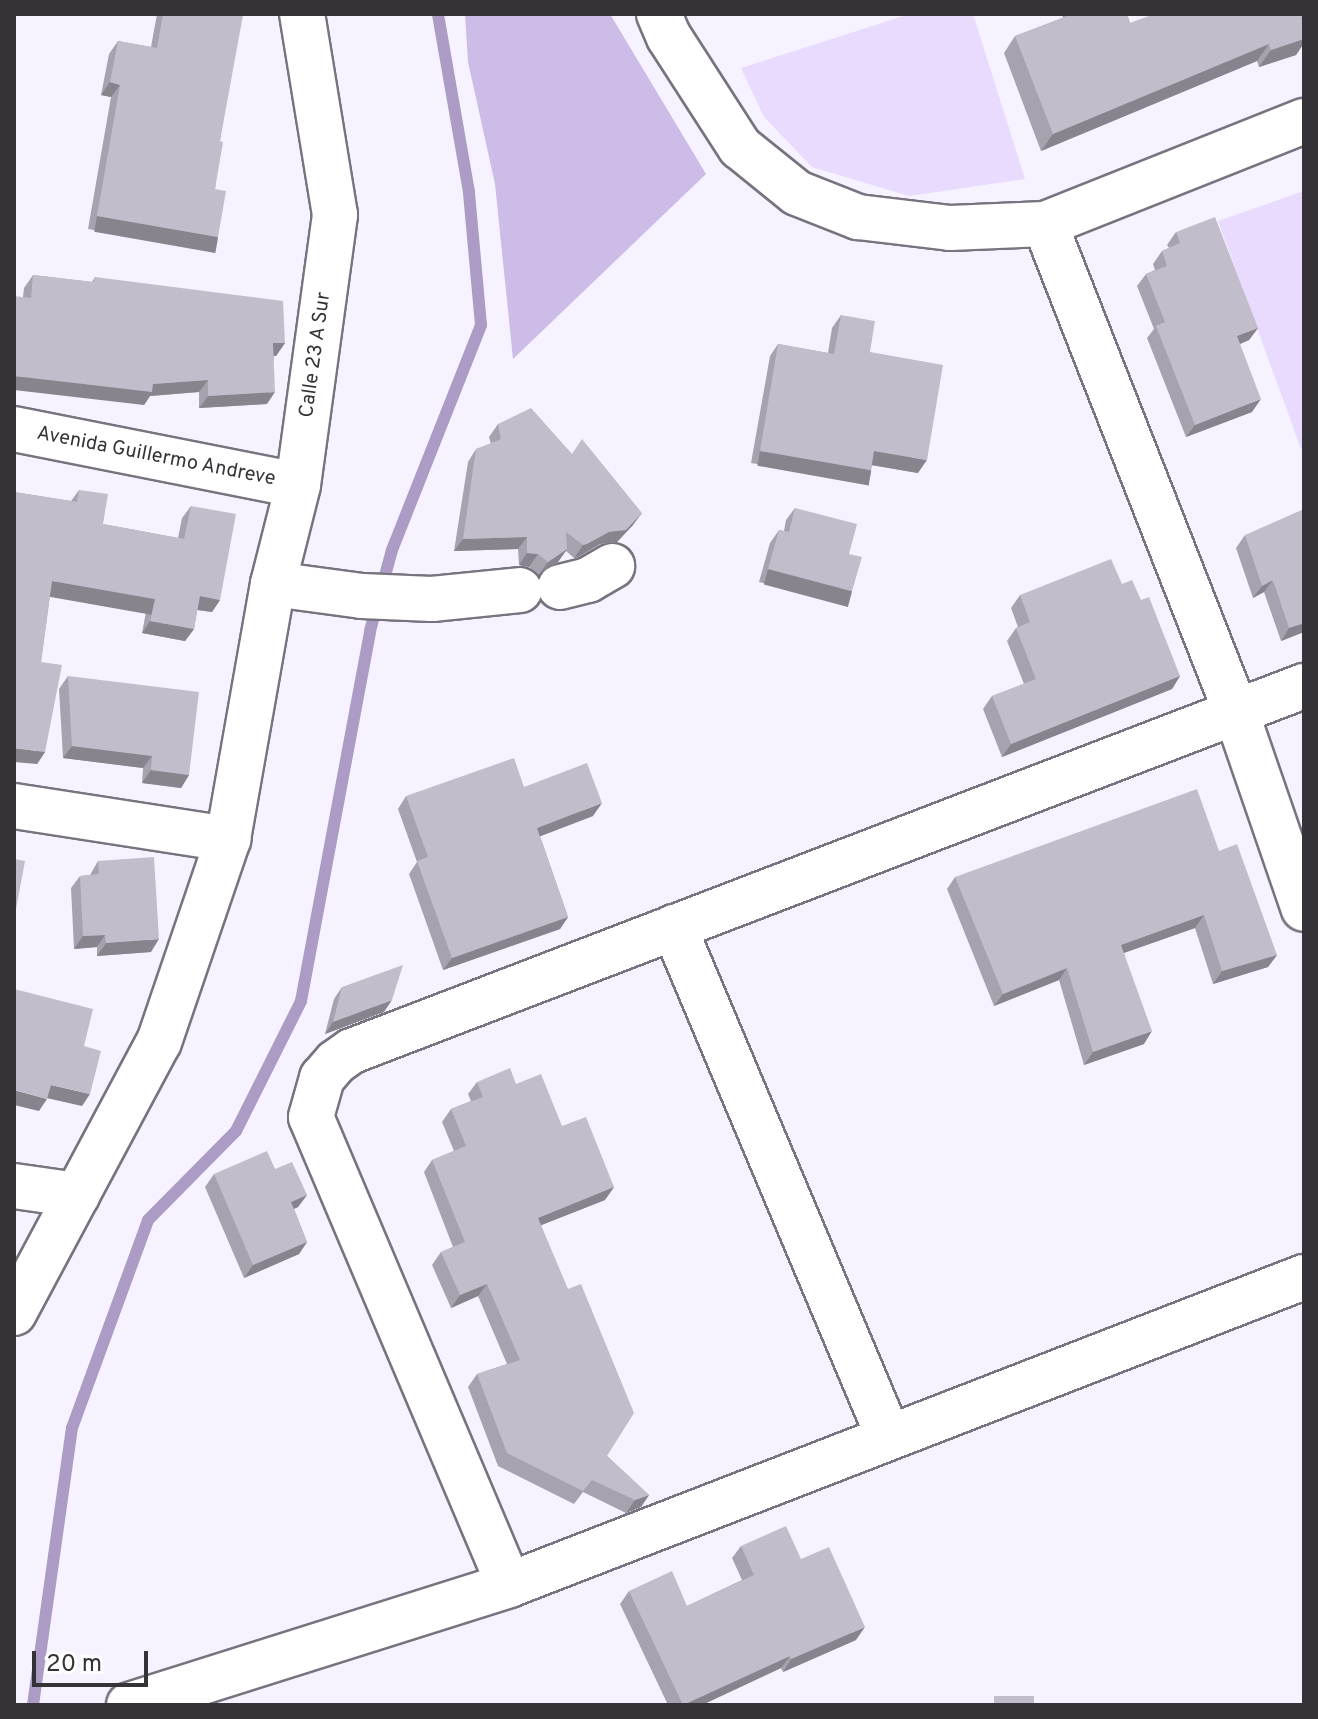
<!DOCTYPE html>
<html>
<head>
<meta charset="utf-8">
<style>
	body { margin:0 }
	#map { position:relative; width:1318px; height:1719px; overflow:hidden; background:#f7f2ff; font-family:Overpass,sans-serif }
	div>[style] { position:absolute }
	.green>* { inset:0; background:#e8dbfe }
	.forest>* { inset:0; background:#ccbce7 }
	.stream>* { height:12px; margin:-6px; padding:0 6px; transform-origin:6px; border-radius:6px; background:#ab9bc5 }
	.roads { filter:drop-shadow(2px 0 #78737f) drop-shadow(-2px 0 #78737f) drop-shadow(0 2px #78737f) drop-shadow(0 -2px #78737f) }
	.minor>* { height:44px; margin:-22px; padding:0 22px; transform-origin:22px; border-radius:22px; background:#fff }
	.wall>* { inset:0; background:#a7a3ae }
	.shaded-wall>* { inset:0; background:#88848d; transform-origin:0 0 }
	.building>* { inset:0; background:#c2bdca; transform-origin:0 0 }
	span { translate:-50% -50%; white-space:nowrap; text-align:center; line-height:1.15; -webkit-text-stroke:8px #fff; paint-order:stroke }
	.street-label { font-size:20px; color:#353338 }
	.frame { position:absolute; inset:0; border:16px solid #353338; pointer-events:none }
	.scale { position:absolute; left:32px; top:1651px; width:116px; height:36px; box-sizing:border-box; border:4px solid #353338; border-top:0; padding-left:10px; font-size:24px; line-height:28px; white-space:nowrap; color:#353338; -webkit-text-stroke:6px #fff; paint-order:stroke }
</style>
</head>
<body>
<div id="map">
	<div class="green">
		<i style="clip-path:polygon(910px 14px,973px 14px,1025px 179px,909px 196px,812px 167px,764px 117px,741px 68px)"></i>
		<i style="clip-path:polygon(1304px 191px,1304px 448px,1301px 449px,1218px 221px)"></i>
	</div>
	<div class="forest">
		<i style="clip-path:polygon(465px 14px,610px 14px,706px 174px,513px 359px,495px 184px,468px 62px)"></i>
	</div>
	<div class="stream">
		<i style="left:33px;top:1705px;width:280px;rotate:-82deg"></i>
		<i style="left:72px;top:1428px;width:221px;rotate:-69.9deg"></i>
		<i style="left:148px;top:1220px;width:125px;rotate:-45.3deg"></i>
		<i style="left:236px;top:1131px;width:145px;rotate:-63.4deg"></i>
		<i style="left:301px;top:1001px;width:376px;rotate:-79.4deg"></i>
		<i style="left:370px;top:631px;width:84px;rotate:-74.8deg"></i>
		<i style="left:392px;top:550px;width:242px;rotate:-68.4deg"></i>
		<i style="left:481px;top:325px;width:134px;rotate:-95.2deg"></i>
		<i style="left:469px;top:192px;width:181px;rotate:-99.9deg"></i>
	</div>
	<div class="roads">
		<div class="minor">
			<i style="left:659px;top:14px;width:25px;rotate:67deg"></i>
			<i style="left:669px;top:37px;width:131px;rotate:57.2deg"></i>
			<i style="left:740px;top:147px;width:73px;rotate:38.9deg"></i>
			<i style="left:797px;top:193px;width:66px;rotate:21.5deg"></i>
			<i style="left:858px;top:217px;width:93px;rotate:6.8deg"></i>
			<i style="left:950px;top:228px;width:95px;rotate:-2.4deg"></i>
			<i style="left:1045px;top:224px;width:279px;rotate:-21.7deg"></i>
			<i style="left:1045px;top:224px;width:524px;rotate:68.62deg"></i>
			<i style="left:1236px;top:712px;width:208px;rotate:71deg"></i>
			<i style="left:14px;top:429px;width:289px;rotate:11.2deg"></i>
			<i style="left:273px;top:584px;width:90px;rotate:7.7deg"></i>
			<i style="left:362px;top:596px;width:70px;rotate:2.5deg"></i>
			<i style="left:432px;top:599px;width:88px;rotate:-5.8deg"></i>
			<i style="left:560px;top:587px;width:29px;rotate:-14deg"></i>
			<i style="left:588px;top:580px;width:28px;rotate:-30deg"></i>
			<i style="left:14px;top:806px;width:217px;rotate:8.8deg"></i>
			<i style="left:674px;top:927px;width:554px;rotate:67.18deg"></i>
			<i style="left:14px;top:1186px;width:64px;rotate:8.1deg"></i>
			<i style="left:14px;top:1313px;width:307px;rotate:-61.9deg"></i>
			<i style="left:159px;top:1042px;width:214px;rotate:-71.2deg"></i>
			<i style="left:228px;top:839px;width:259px;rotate:-80deg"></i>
			<i style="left:273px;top:584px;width:102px;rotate:-75.8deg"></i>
			<i style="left:298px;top:485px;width:273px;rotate:-82.2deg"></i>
			<i style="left:335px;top:215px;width:204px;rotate:-99.3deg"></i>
			<i style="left:509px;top:1585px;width:508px;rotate:-112.93deg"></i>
			<i style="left:311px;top:1117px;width:41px;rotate:-74.2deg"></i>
			<i style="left:322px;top:1078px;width:21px;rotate:-49deg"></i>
			<i style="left:336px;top:1062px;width:19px;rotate:-35deg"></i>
			<i style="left:352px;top:1051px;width:1020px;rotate:-20.98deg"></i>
			<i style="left:129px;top:1705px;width:398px;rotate:-17.5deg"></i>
			<i style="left:509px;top:1585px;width:853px;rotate:-21.18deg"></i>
		</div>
	</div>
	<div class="wall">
		<i style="clip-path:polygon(157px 14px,237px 14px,220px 141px,215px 189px,218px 237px,209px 250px,88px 229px,111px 97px,101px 95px,109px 54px,118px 41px,151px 47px)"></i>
		<i style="clip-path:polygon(1062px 14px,1127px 14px,1130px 23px,1304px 14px,1304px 43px,1296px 55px,1259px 67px,1257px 61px,1041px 151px,1004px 53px,1015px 36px,1063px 18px)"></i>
		<i style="clip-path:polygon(1176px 232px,1258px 328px,1249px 340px,1240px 344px,1252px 412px,1186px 437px,1147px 338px,1154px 329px,1137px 286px,1146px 274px,1155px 270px,1153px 264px,1162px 251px,1169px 248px,1167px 245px)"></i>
		<i style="clip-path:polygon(33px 275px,92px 282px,95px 277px,285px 343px,276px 356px,274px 356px,267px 404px,199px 408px,199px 392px,150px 396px,144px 405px,23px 297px,24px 288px)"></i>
		<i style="clip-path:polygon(841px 315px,870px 352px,918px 473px,872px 465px,871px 470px,862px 482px,751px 463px,770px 356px,778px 344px,828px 353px,832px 328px)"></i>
		<i style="clip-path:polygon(498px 424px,633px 525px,617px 542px,600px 544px,578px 557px,574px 558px,566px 551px,558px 562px,539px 574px,529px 567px,519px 565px,518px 549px,454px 551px,468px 462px,476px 449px,491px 444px,489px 437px)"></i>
		<i style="clip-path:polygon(79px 490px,103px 524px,178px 538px,182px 518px,191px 506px,220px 600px,212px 612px,197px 610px,194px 629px,185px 641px,142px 633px,146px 612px,50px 595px,41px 662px,45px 752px,37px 764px,14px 492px,71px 501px)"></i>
		<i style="clip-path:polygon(795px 508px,849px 554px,852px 591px,844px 604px,759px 582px,770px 543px,779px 530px,784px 531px,786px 520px)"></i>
		<i style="clip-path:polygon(1245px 535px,1304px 632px,1281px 641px,1264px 592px,1253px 598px,1236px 548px)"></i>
		<i style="clip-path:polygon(1122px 584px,1141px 600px,1180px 676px,1172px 689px,1002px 757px,983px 709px,992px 696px,1024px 684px,1007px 641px,1016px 628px,1018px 627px,1011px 608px,1020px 595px)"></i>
		<i style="clip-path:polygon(68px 676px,189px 775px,181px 788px,142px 783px,143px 768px,63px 758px,59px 689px)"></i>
		<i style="clip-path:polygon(524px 787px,593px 816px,540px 836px,568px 917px,560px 929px,443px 970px,409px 874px,417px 862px,398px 809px,406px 796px)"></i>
		<i style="clip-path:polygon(1219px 851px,1277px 955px,1268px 967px,1213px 984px,1195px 928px,1124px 953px,1144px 1044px,1084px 1065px,1059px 980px,994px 1006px,947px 889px,955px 877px)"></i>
		<i style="clip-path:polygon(98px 861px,151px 952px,97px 956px,97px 947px,74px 949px,71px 888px,80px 876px,90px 875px)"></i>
		<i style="clip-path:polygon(342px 987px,384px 1012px,325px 1034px,334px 999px)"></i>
		<i style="clip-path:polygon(477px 1082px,516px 1084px,562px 1126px,614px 1187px,605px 1200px,541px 1225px,607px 1456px,649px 1495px,641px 1507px,626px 1513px,583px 1492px,574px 1504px,498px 1466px,468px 1387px,477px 1374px,507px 1364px,478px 1296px,451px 1308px,432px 1265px,441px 1252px,453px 1247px,424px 1172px,432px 1160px,454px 1151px,442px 1122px,451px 1109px,471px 1101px,468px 1094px)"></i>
		<i style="clip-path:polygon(275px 1169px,307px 1195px,298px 1207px,294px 1209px,307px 1242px,299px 1254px,244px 1278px,205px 1187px,214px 1174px)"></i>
		<i style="clip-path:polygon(741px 1546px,801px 1559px,856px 1640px,783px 1672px,781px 1668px,702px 1705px,668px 1705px,620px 1604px,629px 1591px,687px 1606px,742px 1580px,732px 1558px)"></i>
	</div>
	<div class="shaded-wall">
		<i style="clip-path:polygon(1304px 39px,1304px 43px,1296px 55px,1259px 67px,1271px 50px)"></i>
		<i style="clip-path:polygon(1269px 44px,1257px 61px,1041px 151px,1053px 134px)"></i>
		<i style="clip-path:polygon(110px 82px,120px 85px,111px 97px,101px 95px)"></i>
		<i style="left:97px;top:216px;width:123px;height:16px;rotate:10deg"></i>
		<i style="clip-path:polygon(1258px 328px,1249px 340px,1228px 349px,1237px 336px)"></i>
		<i style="clip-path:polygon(273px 343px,285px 343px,276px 356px,264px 356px)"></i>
		<i style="clip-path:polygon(14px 376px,153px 384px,208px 380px,199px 392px,150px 396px,144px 405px,14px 390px)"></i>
		<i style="clip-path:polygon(275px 392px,267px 404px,199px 408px,208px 396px)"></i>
		<i style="clip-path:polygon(1261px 399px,1252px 412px,1186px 437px,1195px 425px)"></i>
		<i style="left:760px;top:451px;width:113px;height:15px;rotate:10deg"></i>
		<i style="clip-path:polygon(874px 451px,927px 460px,918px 473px,865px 464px)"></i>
		<i style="clip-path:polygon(642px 513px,633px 525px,617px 542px,600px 544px,578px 557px,574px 558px,583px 545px)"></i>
		<i style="clip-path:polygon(527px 537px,518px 549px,454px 551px,463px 539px)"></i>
		<i style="clip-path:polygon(567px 549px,558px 562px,539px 574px,548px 562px)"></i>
		<i style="clip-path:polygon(527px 553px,538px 554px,529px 567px,519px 565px)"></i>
		<i style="left:768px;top:569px;width:87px;height:16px;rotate:15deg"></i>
		<i style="clip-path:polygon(1273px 580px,1264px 592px,1253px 598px,1262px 586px)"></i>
		<i style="left:52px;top:581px;width:105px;height:16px;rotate:10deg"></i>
		<i style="clip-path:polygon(200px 596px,220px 600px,212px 612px,191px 609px)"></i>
		<i style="clip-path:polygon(150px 621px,194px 629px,185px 641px,142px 633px)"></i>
		<i style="clip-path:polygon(1304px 623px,1304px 632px,1281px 641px,1289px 628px)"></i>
		<i style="clip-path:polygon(1180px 676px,1172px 689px,1002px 757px,1011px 744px)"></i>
		<i style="clip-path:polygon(72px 746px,152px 756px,143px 768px,63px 758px)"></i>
		<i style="clip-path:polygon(14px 748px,45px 752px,37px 764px,14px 762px)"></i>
		<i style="clip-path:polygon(151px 770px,189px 775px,181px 788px,142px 783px)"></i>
		<i style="clip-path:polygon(602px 803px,593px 816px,528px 841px,537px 828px)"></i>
		<i style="clip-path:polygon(1204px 915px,1195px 928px,1112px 957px,1121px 945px)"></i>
		<i style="clip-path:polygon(568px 917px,560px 929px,443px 970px,452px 958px)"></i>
		<i style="clip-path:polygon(105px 935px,97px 947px,74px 949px,83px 936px)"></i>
		<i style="clip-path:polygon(159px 939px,151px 952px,97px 956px,106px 943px)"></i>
		<i style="clip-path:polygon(1277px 955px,1268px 967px,1213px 984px,1222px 971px)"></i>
		<i style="clip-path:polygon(1067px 968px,1059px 980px,994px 1006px,1003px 994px)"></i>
		<i style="clip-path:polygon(392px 1000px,384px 1012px,325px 1034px,333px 1022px)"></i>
		<i style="clip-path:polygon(1152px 1031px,1144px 1044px,1084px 1065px,1093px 1052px)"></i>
		<i style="clip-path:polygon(51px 1085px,90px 1094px,82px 1106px,42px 1097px)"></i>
		<i style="clip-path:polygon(14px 1090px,47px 1099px,39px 1111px,14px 1105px)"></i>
		<i style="clip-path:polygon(614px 1187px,605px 1200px,529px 1230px,538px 1218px)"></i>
		<i style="clip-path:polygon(307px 1195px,298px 1207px,282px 1214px,291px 1202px)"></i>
		<i style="clip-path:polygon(307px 1242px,299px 1254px,244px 1278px,253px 1265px)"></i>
		<i style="clip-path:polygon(487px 1284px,478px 1296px,451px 1308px,460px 1295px)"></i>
		<i style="clip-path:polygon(649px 1495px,641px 1507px,626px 1513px,635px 1500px)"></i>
		<i style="clip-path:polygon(865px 1627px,856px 1640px,783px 1672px,791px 1659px)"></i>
		<i style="clip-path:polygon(790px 1656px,781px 1668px,702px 1705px,683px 1705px)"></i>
	</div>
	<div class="building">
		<i style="clip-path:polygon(163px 14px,237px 14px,243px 15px,220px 141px,223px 142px,215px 189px,226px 191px,218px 237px,97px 216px,120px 85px,110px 82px,118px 41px,157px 48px)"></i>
		<i style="clip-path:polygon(1072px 14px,1127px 14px,1130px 23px,1154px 14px,1304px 14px,1304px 17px,1301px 18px,1304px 27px,1304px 39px,1271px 50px,1269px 44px,1053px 134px,1015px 36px)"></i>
		<i style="clip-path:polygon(1215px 217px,1258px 328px,1237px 336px,1261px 399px,1195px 425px,1156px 326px,1165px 322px,1146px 274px,1167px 266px,1162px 251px,1180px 243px,1176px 232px)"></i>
		<i style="clip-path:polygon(33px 275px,94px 282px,95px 277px,283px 301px,285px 343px,273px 343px,275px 392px,208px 396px,208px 380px,153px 384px,152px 392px,14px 376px,14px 296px,31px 298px)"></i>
		<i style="clip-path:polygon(841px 315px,875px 321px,870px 352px,943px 365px,927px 460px,874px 451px,871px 470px,760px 451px,778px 344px,834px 354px)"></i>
		<i style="clip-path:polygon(531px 408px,572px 454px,582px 439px,642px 513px,626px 530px,609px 532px,587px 544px,583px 545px,566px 532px,567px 549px,548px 562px,538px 554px,527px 553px,527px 537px,463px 539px,476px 449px,501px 439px,498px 424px)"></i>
		<i style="clip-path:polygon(79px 490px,108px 494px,103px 524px,184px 539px,191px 506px,236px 514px,220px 600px,200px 596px,194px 629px,150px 621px,155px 599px,52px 581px,41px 662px,62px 665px,45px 752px,14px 748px,14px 492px,77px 502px)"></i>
		<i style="clip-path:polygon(795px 508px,857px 524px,849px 554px,862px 557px,852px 591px,768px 569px,779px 530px,789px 532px)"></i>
		<i style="clip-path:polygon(1304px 509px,1304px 623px,1289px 628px,1273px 580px,1262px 586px,1245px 535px)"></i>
		<i style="clip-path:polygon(1111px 559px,1122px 584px,1132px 580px,1141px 600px,1149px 597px,1180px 676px,1011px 744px,992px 696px,1036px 679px,1016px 628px,1030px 622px,1020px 595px)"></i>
		<i style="clip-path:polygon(68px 676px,199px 692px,189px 775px,151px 770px,152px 756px,72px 746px)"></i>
		<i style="clip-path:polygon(514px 758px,524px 787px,587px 763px,602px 803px,537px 828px,568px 917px,452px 958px,417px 861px,428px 857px,406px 796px)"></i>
		<i style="clip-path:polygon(1197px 789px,1219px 851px,1237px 844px,1277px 955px,1222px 971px,1204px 915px,1121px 945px,1152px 1031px,1093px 1052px,1067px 968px,1003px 994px,955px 877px)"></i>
		<i style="clip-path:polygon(154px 857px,159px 939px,106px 943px,105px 935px,83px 936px,80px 876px,99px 874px,98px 861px)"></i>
		<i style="clip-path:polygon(14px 859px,25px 861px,14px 920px)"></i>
		<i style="clip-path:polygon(403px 965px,392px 1000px,333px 1022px,342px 987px)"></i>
		<i style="clip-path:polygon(14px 989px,93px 1009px,84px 1046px,101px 1051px,90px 1094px,51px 1085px,47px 1099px,14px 1090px)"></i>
		<i style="clip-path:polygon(510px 1068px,516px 1084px,541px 1074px,562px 1126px,586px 1117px,614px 1187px,538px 1218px,568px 1289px,581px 1284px,634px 1413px,607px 1456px,649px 1495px,635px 1500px,592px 1480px,583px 1491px,507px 1453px,477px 1374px,520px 1360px,487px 1284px,460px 1295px,441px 1252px,465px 1242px,432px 1160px,466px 1146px,451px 1109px,483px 1097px,477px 1082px)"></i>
		<i style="clip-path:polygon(267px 1151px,275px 1169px,292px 1162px,307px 1195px,291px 1202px,307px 1242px,253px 1265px,214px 1174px)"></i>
		<i style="clip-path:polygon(786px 1526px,801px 1559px,829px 1547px,865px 1627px,791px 1659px,790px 1656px,683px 1705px,629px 1591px,672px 1571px,687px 1606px,754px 1575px,741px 1546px)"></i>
		<i style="left:1034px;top:1696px;width:9px;height:40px;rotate:90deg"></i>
	</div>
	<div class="street-label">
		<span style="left:316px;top:355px;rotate:-82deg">Calle 23 A Sur</span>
		<span style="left:156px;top:457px;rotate:11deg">Avenida Guillermo Andreve</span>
	</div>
	<div class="frame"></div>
	<div class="scale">20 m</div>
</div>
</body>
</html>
